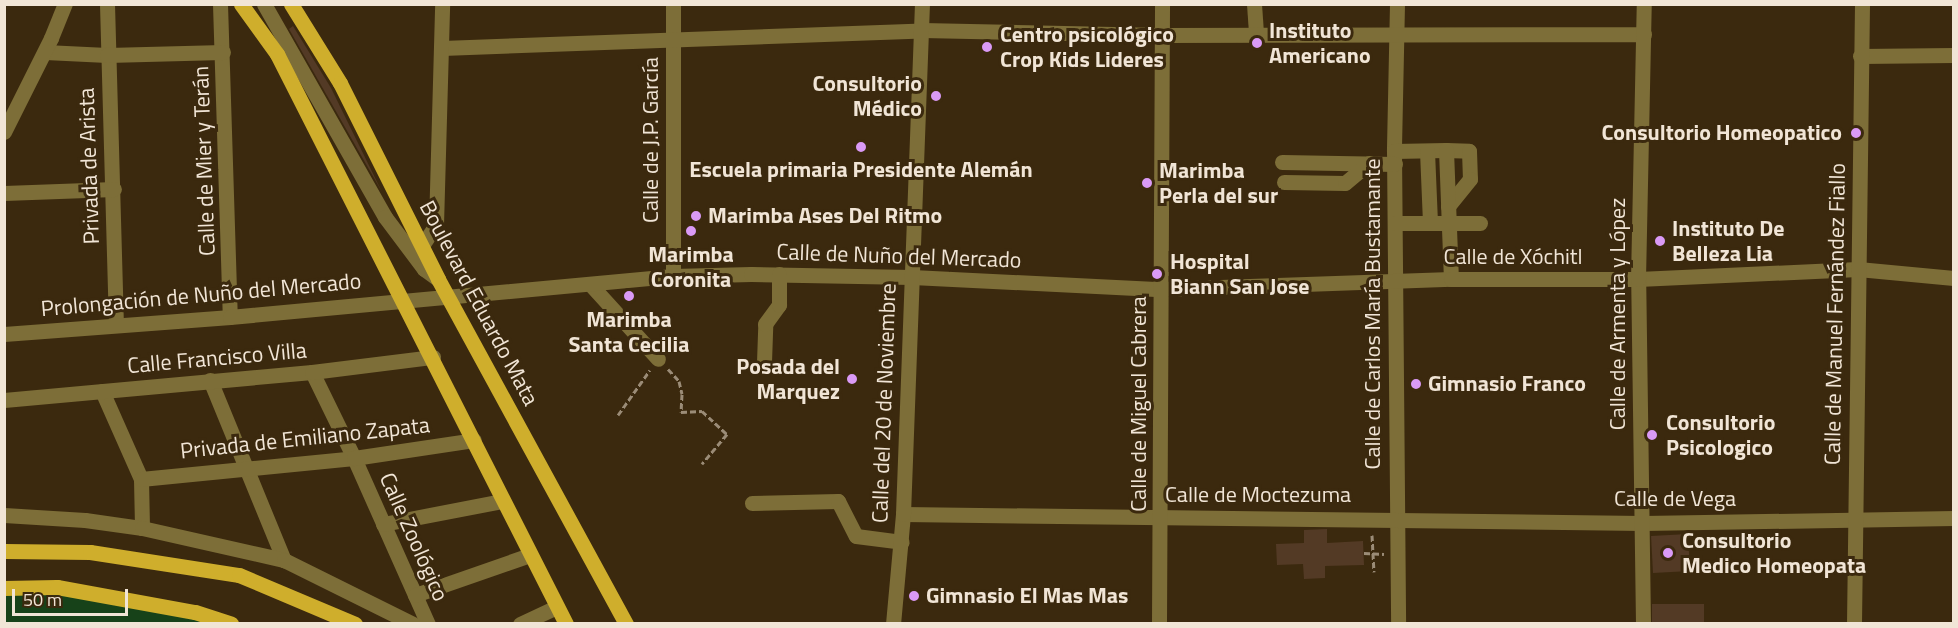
<!DOCTYPE html>
<html>
<head>
<meta charset="utf-8">
<style>
	body { margin:0 }
	#map { position:relative; width:1958px; height:628px; overflow:hidden; background:#3b290e; font-family:"Titillium Web",sans-serif }
	div>[style] { position:absolute }
	.green>* { inset:0; background:#174219 }
	.building>* { inset:0; background:#533a25; transform-origin:0 0 }
	.path>* { height:3px; margin-top:-1.5px; transform-origin:0; background:repeating-linear-gradient(90deg,#9b8c77 0 6px,transparent 0 9px) }
	.minor>* { height:15px; margin:-7.5px; padding:0 7.5px; transform-origin:7.5px; border-radius:7.5px; background:#7d6e38 }
	.major>* { height:15px; margin:-7.5px; padding:0 7.5px; transform-origin:7.5px; border-radius:7.5px; background:#cfae2c }
	.dots>* { width:16px; height:16px; translate:-50% -50%; box-sizing:border-box; border:3px solid #3b290e; border-radius:50% }
	span { translate:-50% -50%; white-space:nowrap; text-align:center; line-height:1.15; -webkit-text-stroke:6px #3b290e; paint-order:stroke }
	.poi-label { font-size:22px; color:#f1e5d6; font-weight:700 }
	.left { translate:0 -50%; text-align:left }
	.right { translate:-100% -50%; text-align:right }
	.street-label { font-size:22px; color:#f1e5d6 }
	.frame { position:absolute; inset:0; border:6px solid #f1e5d6; pointer-events:none }
	.scale { position:absolute; left:12px; top:589px; width:116px; height:27px; box-sizing:border-box; border:3px solid #f1e5d6; border-top:0; padding-left:8px; font-size:18px; line-height:21px; white-space:nowrap; color:#f1e5d6; -webkit-text-stroke:4px #3b290e; paint-order:stroke }
</style>
</head>
<body>
<div id="map">
	<div class="green">
		<i style="clip-path:polygon(57px 587px,225px 623px,5px 623px,4px 588px)"></i>
	</div>
	<div class="building">
		<i style="clip-path:polygon(293px 26px,331px 88px,382px 192px,289px 29px)"></i>
		<i style="clip-path:polygon(1327px 529px,1327px 543px,1363px 541px,1364px 565px,1325px 566px,1325px 578px,1304px 579px,1303px 564px,1277px 565px,1276px 544px,1304px 543px,1304px 530px)"></i>
		<i style="left:1688px;top:534px;width:37px;height:37px;rotate:87deg"></i>
		<i style="left:1704px;top:604px;width:20px;height:52px;rotate:90deg"></i>
	</div>
	<div class="path">
		<i style="left:668px;top:369px;width:16px;rotate:47deg"></i>
		<i style="left:679px;top:381px;width:13px;rotate:77deg"></i>
		<i style="left:682px;top:394px;width:18px;rotate:93deg"></i>
		<i style="left:681px;top:412px;width:21px;rotate:-3deg"></i>
		<i style="left:702px;top:411px;width:34px;rotate:43deg"></i>
		<i style="left:727px;top:434px;width:39px;rotate:130deg"></i>
		<i style="left:618px;top:415px;width:55px;rotate:-54.6deg"></i>
		<i style="left:1372px;top:535px;width:37px;rotate:87deg"></i>
		<i style="left:1364px;top:553px;width:20px;rotate:3deg"></i>
	</div>
	<div class="minor">
		<i style="left:107px;top:4px;width:321px;rotate:88.4deg"></i>
		<i style="left:220px;top:4px;width:313px;rotate:88.2deg"></i>
		<i style="left:264px;top:4px;width:245px;rotate:60.4deg"></i>
		<i style="left:385px;top:217px;width:65px;rotate:53.1deg"></i>
		<i style="left:424px;top:269px;width:17px;rotate:36deg"></i>
		<i style="left:673px;top:4px;width:272px;rotate:90deg"></i>
		<i style="left:1254px;top:4px;width:30px;rotate:86deg"></i>
		<i style="left:1397px;top:4px;width:147px;rotate:91.2deg"></i>
		<i style="left:1394px;top:151px;width:473px;rotate:89.5deg"></i>
		<i style="left:442px;top:48px;width:480px;rotate:-2.1deg"></i>
		<i style="left:922px;top:30px;width:240px;rotate:1.2deg"></i>
		<i style="left:1162px;top:35px;width:482px;rotate:-0.1deg"></i>
		<i style="left:45px;top:52px;width:62px;rotate:2.8deg"></i>
		<i style="left:107px;top:55px;width:116px;rotate:-1.5deg"></i>
		<i style="left:1860px;top:56px;width:94px;rotate:-0.6deg"></i>
		<i style="left:4px;top:132px;width:105px;rotate:-63.4deg"></i>
		<i style="left:51px;top:38px;width:37px;rotate:-68deg"></i>
		<i style="left:1446px;top:150px;width:23px;rotate:2deg"></i>
		<i style="left:1469px;top:151px;width:28px;rotate:88deg"></i>
		<i style="left:1470px;top:179px;width:35px;rotate:129deg"></i>
		<i style="left:1394px;top:151px;width:52px;rotate:-1.1deg"></i>
		<i style="left:1446px;top:150px;width:129px;rotate:87.8deg"></i>
		<i style="left:1427px;top:151px;width:72px;rotate:87.6deg"></i>
		<i style="left:1282px;top:162px;width:113px;rotate:1deg"></i>
		<i style="left:1284px;top:182px;width:61px;rotate:0.9deg"></i>
		<i style="left:1345px;top:183px;width:31px;rotate:-40deg"></i>
		<i style="left:4px;top:193px;width:110px;rotate:-2.1deg"></i>
		<i style="left:1395px;top:223px;width:85px"></i>
		<i style="left:421px;top:247px;width:27px;rotate:-56deg"></i>
		<i style="left:436px;top:225px;width:221px;rotate:-88.4deg"></i>
		<i style="left:590px;top:284px;width:101px;rotate:47.8deg"></i>
		<i style="left:4px;top:334px;width:227px;rotate:-4.3deg"></i>
		<i style="left:230px;top:317px;width:445px;rotate:-5.3deg"></i>
		<i style="left:673px;top:276px;width:78px;rotate:-1.5deg"></i>
		<i style="left:751px;top:274px;width:161px;rotate:1.1deg"></i>
		<i style="left:912px;top:277px;width:249px;rotate:2.8deg"></i>
		<i style="left:1161px;top:289px;width:290px;rotate:-2deg"></i>
		<i style="left:1451px;top:279px;width:187px"></i>
		<i style="left:1638px;top:279px;width:220px;rotate:-2.6deg"></i>
		<i style="left:1858px;top:269px;width:96px;rotate:5.4deg"></i>
		<i style="left:764px;top:362px;width:38px;rotate:-88deg"></i>
		<i style="left:765px;top:324px;width:24px;rotate:-54deg"></i>
		<i style="left:779px;top:305px;width:31px;rotate:-90deg"></i>
		<i style="left:312px;top:372px;width:96px;rotate:64deg"></i>
		<i style="left:354px;top:458px;width:182px;rotate:66deg"></i>
		<i style="left:210px;top:380px;width:195px;rotate:67.7deg"></i>
		<i style="left:102px;top:391px;width:96px;rotate:66.1deg"></i>
		<i style="left:141px;top:479px;width:49px;rotate:88.8deg"></i>
		<i style="left:4px;top:400px;width:309px;rotate:-5.2deg"></i>
		<i style="left:312px;top:372px;width:122px;rotate:-7.1deg"></i>
		<i style="left:141px;top:479px;width:214px;rotate:-5.6deg"></i>
		<i style="left:354px;top:458px;width:121px;rotate:-8.5deg"></i>
		<i style="left:752px;top:503px;width:86px;rotate:-1.3deg"></i>
		<i style="left:838px;top:501px;width:39px;rotate:63deg"></i>
		<i style="left:856px;top:536px;width:46px;rotate:7.4deg"></i>
		<i style="left:903px;top:514px;width:740px;rotate:0.7deg"></i>
		<i style="left:1643px;top:523px;width:311px;rotate:-0.9deg"></i>
		<i style="left:4px;top:515px;width:81px;rotate:3.5deg"></i>
		<i style="left:85px;top:520px;width:58px;rotate:8deg"></i>
		<i style="left:142px;top:528px;width:146px;rotate:12.7deg"></i>
		<i style="left:284px;top:560px;width:144px;rotate:26.4deg"></i>
		<i style="left:383px;top:524px;width:122px;rotate:-10.9deg"></i>
		<i style="left:415px;top:595px;width:122px;rotate:-19.2deg"></i>
		<i style="left:520px;top:624px;width:40px;rotate:-25deg"></i>
		<i style="left:893px;top:624px;width:110px;rotate:-84.8deg"></i>
		<i style="left:903px;top:514px;width:510px;rotate:-87.87deg"></i>
		<i style="left:1159px;top:624px;width:620px;rotate:-89.72deg"></i>
		<i style="left:1643px;top:624px;width:345px;rotate:-90.8deg"></i>
		<i style="left:1638px;top:279px;width:275px;rotate:-88.8deg"></i>
		<i style="left:1854px;top:624px;width:620px;rotate:-89.26deg"></i>
	</div>
	<div class="major">
		<i style="left:241px;top:4px;width:62px;rotate:54.2deg"></i>
		<i style="left:277px;top:54px;width:639px;rotate:63.11deg"></i>
		<i style="left:291px;top:4px;width:93px;rotate:58.2deg"></i>
		<i style="left:340px;top:83px;width:219px;rotate:63.4deg"></i>
		<i style="left:438px;top:279px;width:393px;rotate:61.4deg"></i>
		<i style="left:4px;top:551px;width:86px;rotate:0.7deg"></i>
		<i style="left:90px;top:552px;width:151px;rotate:8.8deg"></i>
		<i style="left:239px;top:575px;width:126px;rotate:22.9deg"></i>
		<i style="left:4px;top:588px;width:53px;rotate:-1.1deg"></i>
		<i style="left:57px;top:587px;width:140px;rotate:10.3deg"></i>
		<i style="left:195px;top:612px;width:38px;rotate:18deg"></i>
	</div>
	<div class="dots">
		<i style="left:1257px;top:43px;background:#da9af6"></i>
		<i style="left:987px;top:47px;background:#da9af6"></i>
		<i style="left:936px;top:96px;background:#da9af6"></i>
		<i style="left:1856px;top:133px;background:#da9af6"></i>
		<i style="left:861px;top:147px;background:#da9af6"></i>
		<i style="left:1147px;top:183px;background:#da9af6"></i>
		<i style="left:696px;top:216px;background:#da9af6"></i>
		<i style="left:691px;top:231px;background:#da9af6"></i>
		<i style="left:1660px;top:241px;background:#da9af6"></i>
		<i style="left:1157px;top:274px;background:#da9af6"></i>
		<i style="left:629px;top:296px;background:#da9af6"></i>
		<i style="left:852px;top:379px;background:#da9af6"></i>
		<i style="left:1416px;top:384px;background:#da9af6"></i>
		<i style="left:1652px;top:435px;background:#da9af6"></i>
		<i style="left:1668px;top:553px;background:#da9af6"></i>
		<i style="left:914px;top:596px;background:#da9af6"></i>
	</div>
	<div class="poi-label">
		<span class="left" style="left:1269px;top:43px">Instituto<br>Americano</span>
		<span class="left" style="left:1000px;top:47px">Centro psicológico<br>Crop Kids Lideres</span>
		<span class="right" style="left:922px;top:96px">Consultorio<br>Médico</span>
		<span class="right" style="left:1842px;top:133px">Consultorio Homeopatico</span>
		<span style="left:861px;top:170px">Escuela primaria Presidente Alemán</span>
		<span class="left" style="left:1159px;top:183px">Marimba<br>Perla del sur</span>
		<span class="left" style="left:708px;top:216px">Marimba Ases Del Ritmo</span>
		<span class="left" style="left:1672px;top:241px">Instituto De<br>Belleza Lia</span>
		<span style="left:691px;top:267px">Marimba<br>Coronita</span>
		<span class="left" style="left:1170px;top:274px">Hospital<br>Biann San Jose</span>
		<span style="left:629px;top:332px">Marimba<br>Santa Cecilia</span>
		<span class="right" style="left:840px;top:379px">Posada del<br>Marquez</span>
		<span class="left" style="left:1428px;top:384px">Gimnasio Franco</span>
		<span class="left" style="left:1666px;top:435px">Consultorio<br>Psicologico</span>
		<span class="left" style="left:1682px;top:553px">Consultorio<br>Medico Homeopata</span>
		<span class="left" style="left:926px;top:596px">Gimnasio El Mas Mas</span>
	</div>
	<div class="street-label">
		<span style="left:651px;top:140px;rotate:-90deg">Calle de J.P. García</span>
		<span style="left:204px;top:161px;rotate:-92deg">Calle de Mier y Terán</span>
		<span style="left:89px;top:166px;rotate:-92deg">Privada de Arista</span>
		<span style="left:899px;top:256px;rotate:2deg">Calle de Nuño del Mercado</span>
		<span style="left:1513px;top:257px">Calle de Xóchitl</span>
		<span style="left:201px;top:295px;rotate:-5deg">Prolongación de Nuño del Mercado</span>
		<span style="left:479px;top:303px;rotate:62deg">Boulevard Eduardo Mata</span>
		<span style="left:1373px;top:314px;rotate:-90deg">Calle de Carlos María Bustamante</span>
		<span style="left:1618px;top:314px;rotate:-90deg">Calle de Armenta y López</span>
		<span style="left:1835px;top:314px;rotate:-89deg">Calle de Manuel Fernández Fiallo</span>
		<span style="left:217px;top:358px;rotate:-5deg">Calle Francisco Villa</span>
		<span style="left:884px;top:403px;rotate:-88deg">Calle del 20 de Noviembre</span>
		<span style="left:1139px;top:404px;rotate:-90deg">Calle de Miguel Cabrera</span>
		<span style="left:305px;top:438px;rotate:-6deg">Privada de Emiliano Zapata</span>
		<span style="left:1258px;top:495px">Calle de Moctezuma</span>
		<span style="left:1675px;top:499px">Calle de Vega</span>
		<span style="left:414px;top:537px;rotate:66deg">Calle Zoológico</span>
	</div>
	<div class="frame"></div>
	<div class="scale">50 m</div>
</div>
</body>
</html>
